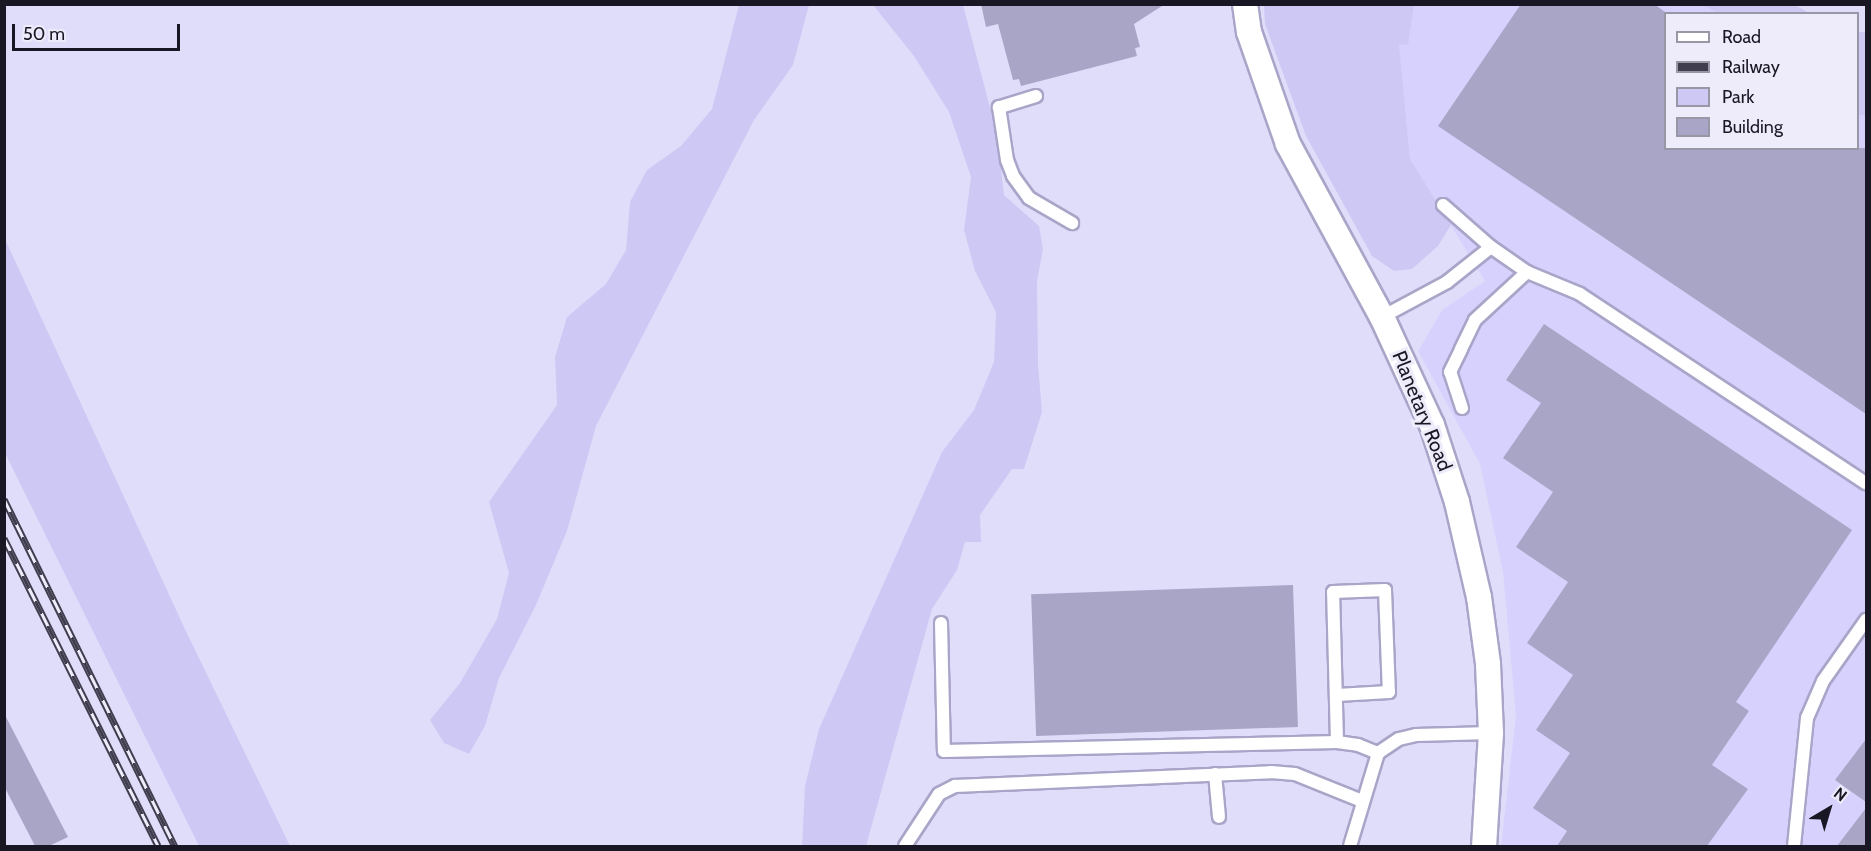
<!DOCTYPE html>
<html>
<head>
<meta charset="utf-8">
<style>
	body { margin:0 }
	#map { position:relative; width:1871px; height:851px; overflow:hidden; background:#e0ddfa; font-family:Cabin,sans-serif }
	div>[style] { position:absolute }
	.built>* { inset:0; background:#d6d2fd }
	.green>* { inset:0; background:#cdc9f4; transform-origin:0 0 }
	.building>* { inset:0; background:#a9a5c7; transform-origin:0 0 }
	.roads { filter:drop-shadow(2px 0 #a9a5c8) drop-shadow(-2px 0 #a9a5c8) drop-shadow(0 2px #a9a5c8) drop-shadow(0 -2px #a9a5c8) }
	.lane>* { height:12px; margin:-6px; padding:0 6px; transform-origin:6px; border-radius:6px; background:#fff }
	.street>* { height:24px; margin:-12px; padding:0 12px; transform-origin:12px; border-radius:12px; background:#fff }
	.rail>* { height:7px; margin-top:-3.5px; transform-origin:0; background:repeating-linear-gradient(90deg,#eeecfb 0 14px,#403e4e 0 28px); box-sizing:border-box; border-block:2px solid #403e4e }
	span { translate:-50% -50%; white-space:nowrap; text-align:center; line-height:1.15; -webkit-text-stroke:6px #eeecfb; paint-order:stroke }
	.street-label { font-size:20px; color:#181723 }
	.frame { position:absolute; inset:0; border:6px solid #181723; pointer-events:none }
	.legend { position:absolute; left:1664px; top:12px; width:195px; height:138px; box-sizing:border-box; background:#eeecfb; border:2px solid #9897a5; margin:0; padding:8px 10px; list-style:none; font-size:18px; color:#181723 }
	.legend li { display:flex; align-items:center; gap:12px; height:30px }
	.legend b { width:30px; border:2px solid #9897a5 }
	.north { position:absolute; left:1799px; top:779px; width:60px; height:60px; -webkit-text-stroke:4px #eeecfb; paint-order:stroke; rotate:38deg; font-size:16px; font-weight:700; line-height:24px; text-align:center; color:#181723 }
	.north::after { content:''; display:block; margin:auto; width:21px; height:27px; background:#181723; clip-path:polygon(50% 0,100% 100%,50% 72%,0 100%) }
	.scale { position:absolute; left:12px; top:24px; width:168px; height:27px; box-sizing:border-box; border:3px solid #181723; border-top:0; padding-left:8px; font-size:18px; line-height:21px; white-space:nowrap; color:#181723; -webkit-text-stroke:4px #eeecfb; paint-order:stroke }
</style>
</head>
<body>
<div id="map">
	<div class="built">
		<i style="clip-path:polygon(1773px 4px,1792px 13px,1666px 14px,1666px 148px,1858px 148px,1858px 45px,1866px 50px,1866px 846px,1501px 846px,1516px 716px,1503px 572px,1480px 464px,1418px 351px,1442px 310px,1485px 281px,1410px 159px,1395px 5px)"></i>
	</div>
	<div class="green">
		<i style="clip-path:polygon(739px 5px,809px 5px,793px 65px,754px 120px,596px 426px,567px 531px,536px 605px,499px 678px,485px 726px,469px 754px,444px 743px,430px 720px,460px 683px,497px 619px,509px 573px,489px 502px,557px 405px,555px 357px,567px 317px,606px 284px,626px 250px,630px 202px,647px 170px,681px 146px,712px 109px)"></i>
		<i style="clip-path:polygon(873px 5px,963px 5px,997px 134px,1004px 195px,1039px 226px,1043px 249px,1037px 281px,1038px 364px,1042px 412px,1024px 469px,1012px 469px,980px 515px,981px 542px,965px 542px,957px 570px,932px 609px,866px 846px,802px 846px,805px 786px,819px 729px,942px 452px,974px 410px,994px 362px,996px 312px,975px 271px,964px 230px,971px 177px,949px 112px,914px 56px)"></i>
		<i style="clip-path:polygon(1264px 5px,1414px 5px,1408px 45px,1399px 44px,1410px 159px,1451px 225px,1438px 246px,1412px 269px,1394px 271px,1372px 256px,1306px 136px,1265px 24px)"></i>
		<i style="clip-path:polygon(1704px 5px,1795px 5px,1809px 13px,1717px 13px)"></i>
		<i style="left:1866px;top:32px;width:83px;height:8px;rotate:90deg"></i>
		<i style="clip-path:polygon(4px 237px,184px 627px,290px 846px,199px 846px,5px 453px)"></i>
	</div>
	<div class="building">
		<i style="clip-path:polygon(981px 4px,1165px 4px,1134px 24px,1140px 47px,1135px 48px,1137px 56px,1021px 86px,1019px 79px,1013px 80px,998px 24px,986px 27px)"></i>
		<i style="clip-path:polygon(1521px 4px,1654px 4px,1665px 12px,1665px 148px,1866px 148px,1866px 414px,1438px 126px)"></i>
		<i style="clip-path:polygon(1544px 324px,1852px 530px,1736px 702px,1749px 711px,1712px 765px,1748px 789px,1707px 846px,1557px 846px,1567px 831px,1533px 808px,1570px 753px,1536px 730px,1573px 675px,1527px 643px,1568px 582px,1516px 547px,1553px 492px,1503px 458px,1541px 403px,1506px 380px)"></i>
		<i style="left:1293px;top:585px;width:142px;height:262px;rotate:88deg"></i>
		<i style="clip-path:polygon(4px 713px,68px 837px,49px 846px,35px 846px,4px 786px)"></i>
		<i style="clip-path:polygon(1866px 739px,1866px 802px,1835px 780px)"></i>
		<i style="clip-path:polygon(1866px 808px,1866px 846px,1837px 846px)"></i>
	</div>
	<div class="roads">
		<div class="lane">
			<i style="left:1036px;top:96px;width:39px;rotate:163deg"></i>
			<i style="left:999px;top:107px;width:54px;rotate:81.4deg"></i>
			<i style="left:1007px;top:160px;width:17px;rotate:69deg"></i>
			<i style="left:1013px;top:176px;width:27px;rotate:54deg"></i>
			<i style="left:1029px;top:198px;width:50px;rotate:30.2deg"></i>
			<i style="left:1443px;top:205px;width:64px;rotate:41.2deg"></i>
			<i style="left:1491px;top:247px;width:44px;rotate:34.8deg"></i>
			<i style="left:1527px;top:272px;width:57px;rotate:22.5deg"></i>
			<i style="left:1580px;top:294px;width:343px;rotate:33.5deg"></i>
			<i style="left:1382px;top:317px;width:74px;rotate:-28.3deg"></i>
			<i style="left:1447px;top:282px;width:56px;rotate:-38.5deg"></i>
			<i style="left:1462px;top:408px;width:38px;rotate:-108deg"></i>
			<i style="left:1450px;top:372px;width:25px;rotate:-64deg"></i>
			<i style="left:1461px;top:349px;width:32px;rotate:-64deg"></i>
			<i style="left:1475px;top:320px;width:71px;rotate:-42.7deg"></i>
			<i style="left:941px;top:623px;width:128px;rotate:88.7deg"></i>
			<i style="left:944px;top:751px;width:393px;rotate:-1.3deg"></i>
			<i style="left:1337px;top:742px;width:21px;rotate:8deg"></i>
			<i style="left:1358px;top:745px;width:22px;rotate:22deg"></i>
			<i style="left:1337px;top:742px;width:150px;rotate:-91.5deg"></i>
			<i style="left:1333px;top:592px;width:52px;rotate:-2.2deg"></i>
			<i style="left:1385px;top:590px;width:102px;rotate:87.8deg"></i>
			<i style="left:1389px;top:692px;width:52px;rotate:176.7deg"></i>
			<i style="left:1215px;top:774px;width:43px;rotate:84.7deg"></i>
			<i style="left:905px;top:846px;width:62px;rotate:-56.8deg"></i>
			<i style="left:939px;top:794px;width:18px;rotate:-27deg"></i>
			<i style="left:955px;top:786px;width:316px;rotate:-2.5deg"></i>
			<i style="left:1271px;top:772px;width:24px;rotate:5deg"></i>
			<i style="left:1295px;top:774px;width:72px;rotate:21.9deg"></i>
			<i style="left:1350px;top:846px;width:97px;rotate:-73.2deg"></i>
			<i style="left:1378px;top:753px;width:25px;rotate:-34deg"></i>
			<i style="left:1399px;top:739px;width:17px;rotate:-13deg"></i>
			<i style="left:1416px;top:735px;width:75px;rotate:-1.5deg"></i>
			<i style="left:1794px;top:846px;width:129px;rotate:-84.2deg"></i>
			<i style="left:1807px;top:718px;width:40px;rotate:-66.6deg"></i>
			<i style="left:1823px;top:681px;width:75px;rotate:-54.8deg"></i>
		</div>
		<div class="street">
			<i style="left:1245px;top:4px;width:28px;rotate:82deg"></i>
			<i style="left:1249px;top:32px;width:119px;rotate:70.8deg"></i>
			<i style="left:1288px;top:144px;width:197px;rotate:61.5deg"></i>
			<i style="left:1382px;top:317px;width:119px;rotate:65.2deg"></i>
			<i style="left:1432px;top:425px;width:81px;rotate:72deg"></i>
			<i style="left:1457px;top:502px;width:98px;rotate:77deg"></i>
			<i style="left:1479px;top:597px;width:68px;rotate:82.3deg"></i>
			<i style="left:1488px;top:664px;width:69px;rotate:87.5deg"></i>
			<i style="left:1491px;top:733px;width:113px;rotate:93.5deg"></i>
		</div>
	</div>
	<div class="rail">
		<i style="left:4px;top:499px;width:387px;rotate:63.8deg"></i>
		<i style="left:4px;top:538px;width:344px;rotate:63.4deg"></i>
	</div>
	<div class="street-label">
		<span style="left:1422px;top:411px;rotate:68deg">Planetary Road</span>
	</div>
	<div class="frame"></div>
	<ul class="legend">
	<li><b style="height:8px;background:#fff"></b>Road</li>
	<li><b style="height:8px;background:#403e4e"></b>Railway</li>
	<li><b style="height:16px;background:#cdc9f4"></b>Park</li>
	<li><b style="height:16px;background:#a9a5c7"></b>Building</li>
	</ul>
	<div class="north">N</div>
	<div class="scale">50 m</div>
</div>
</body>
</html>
